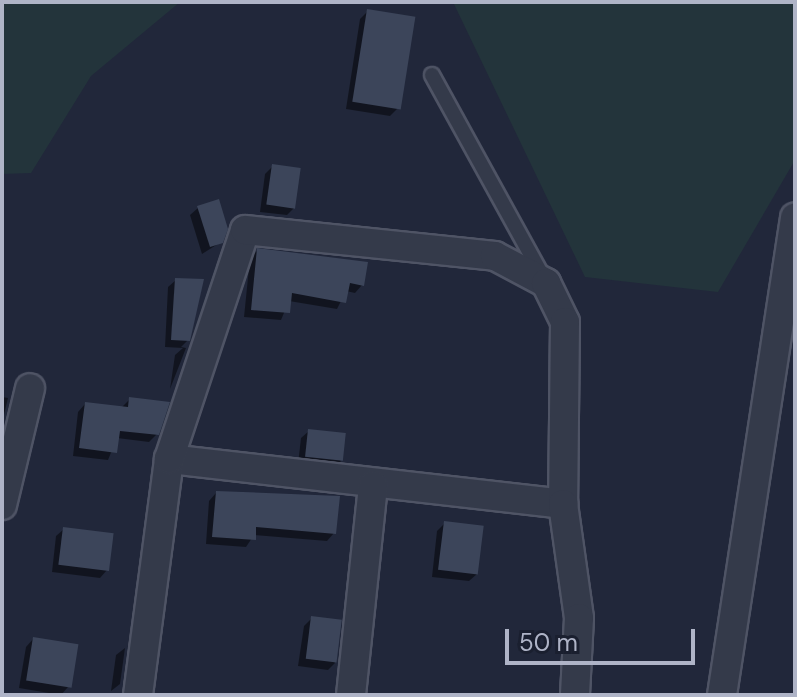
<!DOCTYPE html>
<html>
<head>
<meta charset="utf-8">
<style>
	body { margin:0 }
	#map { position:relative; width:797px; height:697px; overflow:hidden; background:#21273a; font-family:"DM Sans",sans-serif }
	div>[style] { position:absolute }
	.green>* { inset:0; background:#23343b }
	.shadow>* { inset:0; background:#0007 }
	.building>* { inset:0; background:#3c455a; transform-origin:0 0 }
	.roads { filter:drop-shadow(2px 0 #4f5465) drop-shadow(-2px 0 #4f5465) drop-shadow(0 2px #4f5465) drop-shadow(0 -2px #4f5465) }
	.lane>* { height:14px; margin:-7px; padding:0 7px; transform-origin:7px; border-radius:7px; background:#343a4a }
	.street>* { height:28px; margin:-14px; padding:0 14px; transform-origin:14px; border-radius:14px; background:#343a4a }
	span { translate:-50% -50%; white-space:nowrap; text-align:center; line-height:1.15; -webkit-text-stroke:8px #1a1f2f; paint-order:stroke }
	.frame { position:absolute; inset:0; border:4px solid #afb4c7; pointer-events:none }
	.scale { position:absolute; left:505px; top:629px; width:190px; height:36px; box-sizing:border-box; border:4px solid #afb4c7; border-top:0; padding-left:10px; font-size:24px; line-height:28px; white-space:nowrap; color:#afb4c7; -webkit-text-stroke:6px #1a1f2f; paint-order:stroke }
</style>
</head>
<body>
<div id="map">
	<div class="green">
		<i style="clip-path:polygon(2px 2px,180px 2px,91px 76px,31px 173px,2px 174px)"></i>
		<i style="clip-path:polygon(453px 2px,795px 2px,795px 160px,718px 292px,585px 277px)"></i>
	</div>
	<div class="shadow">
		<i style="clip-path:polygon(368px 11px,398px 108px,390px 116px,346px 109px,360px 19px)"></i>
		<i style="clip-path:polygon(273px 166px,294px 208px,287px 215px,260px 212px,265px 174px)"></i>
		<i style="clip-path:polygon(198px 208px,221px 242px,202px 254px,190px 215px)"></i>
		<i style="clip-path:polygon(258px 250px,362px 285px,355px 293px,346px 291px,337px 309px,289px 301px,281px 320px,244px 317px,250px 258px)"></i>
		<i style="clip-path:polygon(176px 280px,188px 340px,181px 347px,186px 348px,170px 389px,175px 355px,183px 348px,165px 347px,168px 287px)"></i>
		<i style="clip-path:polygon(2px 397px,8px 398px,2px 423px)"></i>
		<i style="clip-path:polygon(130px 399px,157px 434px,149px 442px,117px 438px,108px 460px,73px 456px,78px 412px,85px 404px,121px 408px)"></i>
		<i style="clip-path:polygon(309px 431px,341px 461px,334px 469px,298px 464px,301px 438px)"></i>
		<i style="clip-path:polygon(216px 493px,334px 533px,327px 541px,254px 535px,246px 547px,206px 544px,209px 501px)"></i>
		<i style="clip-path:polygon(445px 523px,477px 574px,469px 581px,432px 577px,437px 531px)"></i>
		<i style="clip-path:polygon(64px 529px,107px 570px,100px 578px,52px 572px,56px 536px)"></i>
		<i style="clip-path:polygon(311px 619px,335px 663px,328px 670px,298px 666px,304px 626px)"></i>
		<i style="clip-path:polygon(33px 639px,68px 687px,61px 695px,19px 688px,26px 647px)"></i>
		<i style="clip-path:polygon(125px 648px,120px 684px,111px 691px,116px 655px)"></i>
	</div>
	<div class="building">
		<i style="left:367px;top:9px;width:49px;height:94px;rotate:9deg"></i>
		<i style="left:272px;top:164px;width:29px;height:41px;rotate:8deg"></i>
		<i style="clip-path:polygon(219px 199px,228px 229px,223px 243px,210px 247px,197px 206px)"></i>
		<i style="clip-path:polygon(257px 248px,368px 262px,364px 286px,350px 283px,346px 303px,292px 293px,290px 313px,251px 310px)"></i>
		<i style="clip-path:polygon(175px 278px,204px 279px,190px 341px,171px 340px)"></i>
		<i style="clip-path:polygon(129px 397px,170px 402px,159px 435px,120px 431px,117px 453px,79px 448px,85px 402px,128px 407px)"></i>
		<i style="left:308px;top:429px;width:38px;height:28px;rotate:6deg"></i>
		<i style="clip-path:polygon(216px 491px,340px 496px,336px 534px,256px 527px,256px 540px,212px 537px)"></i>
		<i style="left:444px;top:521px;width:40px;height:49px;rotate:7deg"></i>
		<i style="left:63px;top:527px;width:51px;height:38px;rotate:7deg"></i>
		<i style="left:311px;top:616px;width:31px;height:43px;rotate:7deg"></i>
		<i style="left:33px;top:637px;width:46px;height:44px;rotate:9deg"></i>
	</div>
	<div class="roads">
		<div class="lane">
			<i style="left:432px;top:75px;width:228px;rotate:61.2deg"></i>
		</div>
		<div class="street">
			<i style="left:169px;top:459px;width:397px;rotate:6.5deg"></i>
			<i style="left:2px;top:505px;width:120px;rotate:-76.5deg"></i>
			<i style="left:138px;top:695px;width:238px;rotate:-82.5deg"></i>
			<i style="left:169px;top:459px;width:241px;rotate:-71.6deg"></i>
			<i style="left:245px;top:230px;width:251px;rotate:5.9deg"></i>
			<i style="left:495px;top:256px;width:58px;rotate:27.9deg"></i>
			<i style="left:546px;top:283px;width:43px;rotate:64deg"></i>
			<i style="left:565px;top:322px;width:182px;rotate:90.6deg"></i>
			<i style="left:563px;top:504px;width:115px;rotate:82deg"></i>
			<i style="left:579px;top:618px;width:77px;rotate:93deg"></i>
			<i style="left:351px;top:695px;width:211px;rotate:-84deg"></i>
			<i style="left:722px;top:695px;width:483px;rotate:-81.3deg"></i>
		</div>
	</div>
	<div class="frame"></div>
	<div class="scale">50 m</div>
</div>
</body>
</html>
